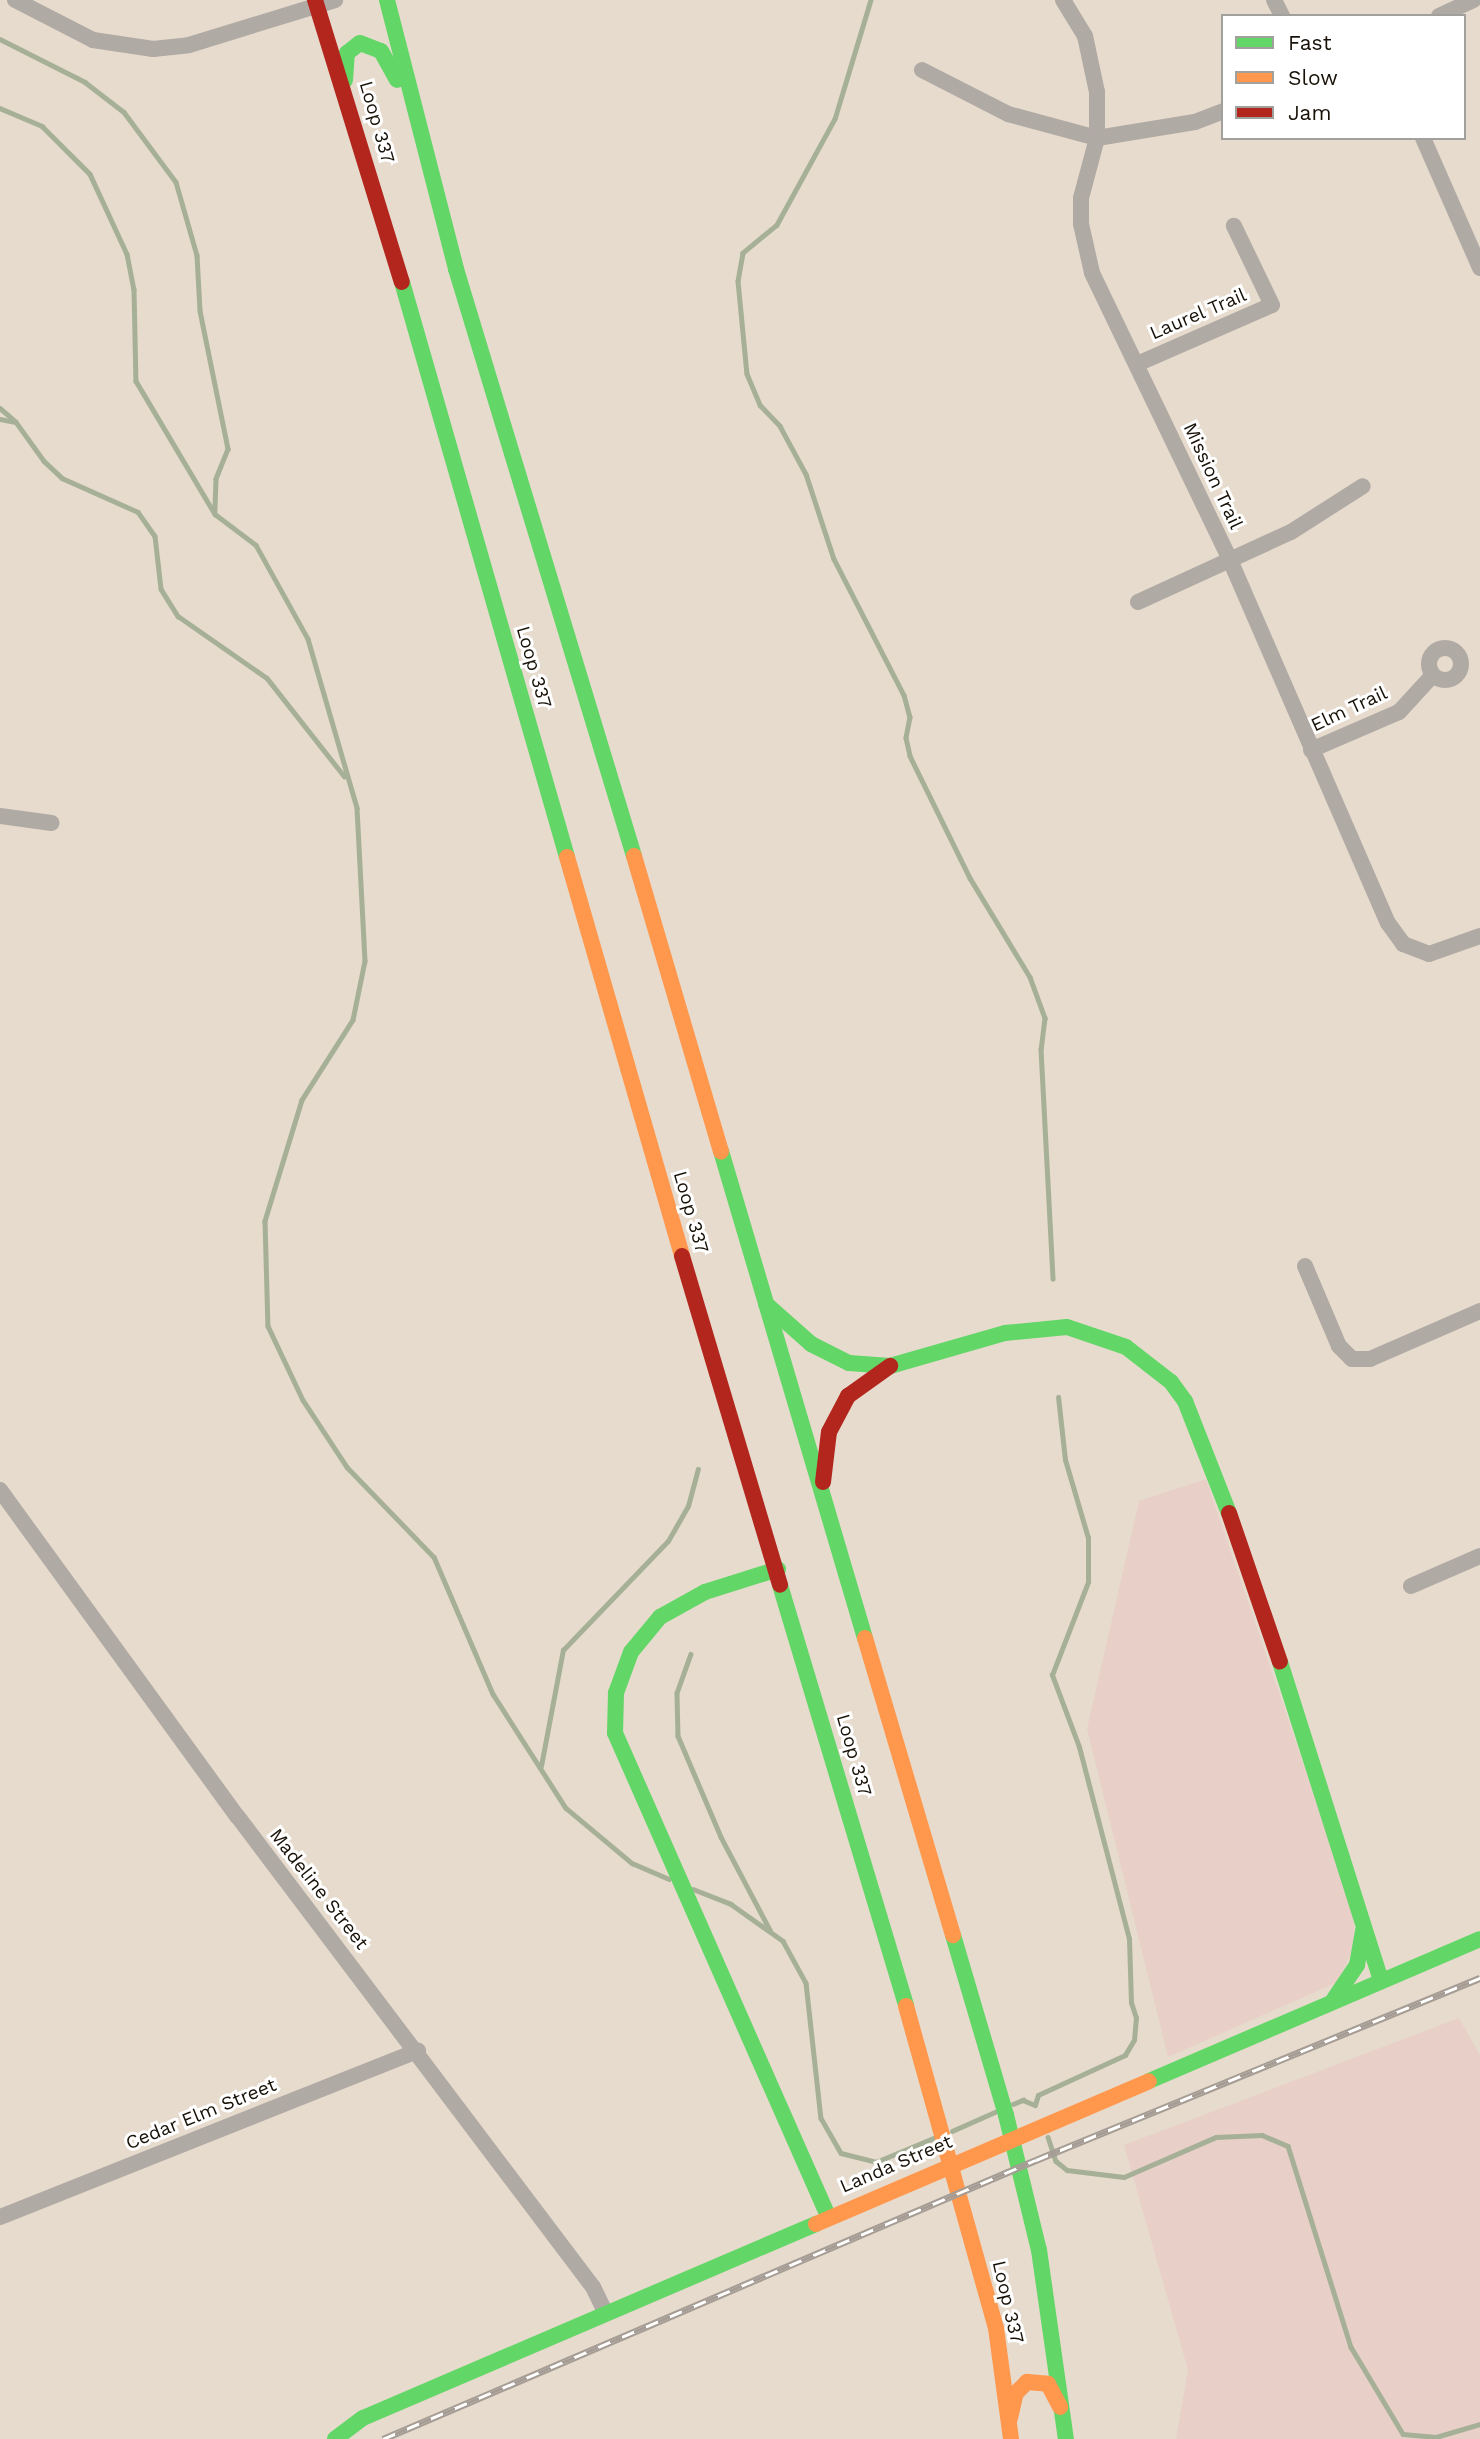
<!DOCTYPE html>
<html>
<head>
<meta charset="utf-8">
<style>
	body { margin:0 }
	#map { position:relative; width:1480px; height:2439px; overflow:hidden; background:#e6dbcc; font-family:"Work Sans",sans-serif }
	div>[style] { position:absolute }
	.green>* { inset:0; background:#e8d0c9 }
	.stream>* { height:4.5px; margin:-2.25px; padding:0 2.25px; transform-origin:2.25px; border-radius:2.25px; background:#a6b097 }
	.street>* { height:16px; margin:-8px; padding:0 8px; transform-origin:8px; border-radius:8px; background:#b0aaa5 }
	.street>.ring { margin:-8px; padding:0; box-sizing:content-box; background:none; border:16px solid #b0aaa5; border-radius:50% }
	.fast>* { height:16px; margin:-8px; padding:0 8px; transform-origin:8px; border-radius:8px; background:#63d668 }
	.slow>* { height:16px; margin:-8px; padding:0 8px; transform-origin:8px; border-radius:8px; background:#ff974d }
	.jam>* { height:16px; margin:-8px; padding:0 8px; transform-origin:8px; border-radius:8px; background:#b3261e }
	.rail>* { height:7px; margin-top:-3.5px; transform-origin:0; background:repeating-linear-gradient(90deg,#fff 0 13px,#a59d95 0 26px); box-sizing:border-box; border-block:2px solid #a59d95 }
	span { translate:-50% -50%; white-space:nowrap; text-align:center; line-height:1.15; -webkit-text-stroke:6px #fff; paint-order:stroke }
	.street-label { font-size:19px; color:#171107 }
	.legend { position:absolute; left:1221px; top:14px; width:245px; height:126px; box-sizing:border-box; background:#fff; border:2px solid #a2a09c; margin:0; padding:9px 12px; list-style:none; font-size:21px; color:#171107 }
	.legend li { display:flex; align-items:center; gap:14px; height:35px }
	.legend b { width:35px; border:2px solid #a2a09c }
</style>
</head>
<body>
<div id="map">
	<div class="green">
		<i style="clip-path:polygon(1206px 1479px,1353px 1909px,1355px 1944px,1338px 1982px,1168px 2057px,1087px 1729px,1139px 1501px)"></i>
		<i style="clip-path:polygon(1459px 2018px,1480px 2055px,1480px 2439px,1176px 2439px,1188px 2370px,1124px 2145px)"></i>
	</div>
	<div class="stream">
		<i style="left:871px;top:0;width:124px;rotate:106.8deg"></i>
		<i style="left:835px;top:119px;width:121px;rotate:118.7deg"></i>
		<i style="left:777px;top:225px;width:44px;rotate:140.5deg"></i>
		<i style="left:743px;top:253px;width:28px;rotate:100deg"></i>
		<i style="left:738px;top:281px;width:93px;rotate:84.5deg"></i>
		<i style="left:747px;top:374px;width:34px;rotate:67deg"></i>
		<i style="left:760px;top:405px;width:29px;rotate:46deg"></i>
		<i style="left:780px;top:426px;width:55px;rotate:61.6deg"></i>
		<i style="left:806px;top:474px;width:89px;rotate:71.8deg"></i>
		<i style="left:834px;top:559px;width:153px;rotate:62.8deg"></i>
		<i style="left:904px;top:695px;width:23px;rotate:75deg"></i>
		<i style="left:910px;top:717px;width:21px;rotate:101deg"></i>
		<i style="left:906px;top:738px;width:18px;rotate:77deg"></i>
		<i style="left:910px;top:756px;width:136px;rotate:63.8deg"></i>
		<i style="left:970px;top:878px;width:116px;rotate:58.8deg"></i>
		<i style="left:1030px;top:977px;width:44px;rotate:69.9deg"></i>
		<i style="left:1045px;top:1018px;width:31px;rotate:97deg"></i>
		<i style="left:1041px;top:1049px;width:230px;rotate:87deg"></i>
		<i style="left:0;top:39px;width:95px;rotate:26.8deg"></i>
		<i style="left:85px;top:82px;width:49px;rotate:37.6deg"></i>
		<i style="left:124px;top:112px;width:87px;rotate:53.4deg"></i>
		<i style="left:176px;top:182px;width:76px;rotate:74deg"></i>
		<i style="left:197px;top:255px;width:56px;rotate:86.9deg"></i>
		<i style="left:200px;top:311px;width:141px;rotate:78.5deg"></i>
		<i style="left:228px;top:449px;width:32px;rotate:112deg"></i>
		<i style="left:216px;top:479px;width:33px;rotate:92deg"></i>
		<i style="left:0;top:108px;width:46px;rotate:23.2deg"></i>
		<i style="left:42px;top:126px;width:68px;rotate:45deg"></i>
		<i style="left:90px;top:174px;width:88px;rotate:65.2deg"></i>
		<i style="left:127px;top:254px;width:36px;rotate:79deg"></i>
		<i style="left:134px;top:289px;width:92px;rotate:88.8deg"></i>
		<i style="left:136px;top:381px;width:155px;rotate:59.3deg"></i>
		<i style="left:215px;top:514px;width:51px;rotate:37.1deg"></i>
		<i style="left:256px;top:545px;width:107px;rotate:61deg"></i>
		<i style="left:308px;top:639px;width:176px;rotate:73.8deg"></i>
		<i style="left:357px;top:808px;width:153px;rotate:87deg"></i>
		<i style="left:365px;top:961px;width:60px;rotate:101.5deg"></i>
		<i style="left:353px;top:1020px;width:95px;rotate:122.5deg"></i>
		<i style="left:302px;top:1100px;width:127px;rotate:107deg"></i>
		<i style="left:265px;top:1221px;width:105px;rotate:88.4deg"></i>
		<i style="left:268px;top:1326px;width:82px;rotate:64.7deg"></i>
		<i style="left:303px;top:1400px;width:80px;rotate:56.7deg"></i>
		<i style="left:347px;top:1467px;width:125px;rotate:46deg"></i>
		<i style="left:434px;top:1557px;width:149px;rotate:66.7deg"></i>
		<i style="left:493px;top:1694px;width:135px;rotate:57.4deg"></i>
		<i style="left:566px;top:1808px;width:86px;rotate:39.8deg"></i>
		<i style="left:632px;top:1863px;width:40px;rotate:23.4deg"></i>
		<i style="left:0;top:408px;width:20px;rotate:41deg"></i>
		<i style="left:0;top:419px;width:16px;rotate:11deg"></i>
		<i style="left:16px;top:422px;width:48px;rotate:54.3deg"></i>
		<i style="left:44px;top:461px;width:25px;rotate:43deg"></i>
		<i style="left:62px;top:478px;width:83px;rotate:24.1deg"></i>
		<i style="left:138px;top:512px;width:29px;rotate:55deg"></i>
		<i style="left:155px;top:536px;width:53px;rotate:83.5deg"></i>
		<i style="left:161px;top:589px;width:32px;rotate:58deg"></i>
		<i style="left:178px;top:616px;width:108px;rotate:34.9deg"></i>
		<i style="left:267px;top:678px;width:125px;rotate:51.8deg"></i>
		<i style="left:691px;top:1654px;width:41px;rotate:109.7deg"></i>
		<i style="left:677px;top:1693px;width:43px;rotate:88.7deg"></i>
		<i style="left:678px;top:1736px;width:110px;rotate:66.9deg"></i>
		<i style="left:721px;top:1837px;width:105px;rotate:62.2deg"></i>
		<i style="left:541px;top:1766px;width:118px;rotate:-79.3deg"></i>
		<i style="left:563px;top:1650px;width:151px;rotate:-46.1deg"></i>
		<i style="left:668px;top:1541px;width:40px;rotate:-60.3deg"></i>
		<i style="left:688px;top:1506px;width:38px;rotate:-75deg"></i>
		<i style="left:693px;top:1889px;width:41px;rotate:21.5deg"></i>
		<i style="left:731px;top:1904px;width:64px;rotate:35.4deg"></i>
		<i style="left:783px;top:1941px;width:48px;rotate:61.3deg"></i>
		<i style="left:806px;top:1983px;width:136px;rotate:83.7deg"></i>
		<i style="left:821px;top:2118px;width:40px;rotate:60.3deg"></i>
		<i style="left:841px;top:2153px;width:36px;rotate:14deg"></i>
		<i style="left:876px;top:2162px;width:63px;rotate:-22.5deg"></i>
		<i style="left:1013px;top:2104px;width:11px;rotate:-22deg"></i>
		<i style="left:1023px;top:2100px;width:13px;rotate:23deg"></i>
		<i style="left:1035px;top:2105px;width:10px;rotate:-73deg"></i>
		<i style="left:1038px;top:2095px;width:96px;rotate:-24.7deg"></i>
		<i style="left:1125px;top:2055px;width:17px;rotate:-59deg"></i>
		<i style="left:1134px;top:2040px;width:22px;rotate:-85deg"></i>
		<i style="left:1136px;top:2018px;width:16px;rotate:-108deg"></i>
		<i style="left:1131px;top:2003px;width:64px;rotate:-91.8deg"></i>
		<i style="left:1129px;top:1939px;width:198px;rotate:-104.6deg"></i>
		<i style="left:1079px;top:1747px;width:77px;rotate:-110.6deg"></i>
		<i style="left:1052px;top:1675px;width:100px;rotate:-68.8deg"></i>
		<i style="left:1088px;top:1582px;width:44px;rotate:-90deg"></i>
		<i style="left:1088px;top:1538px;width:81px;rotate:-106.4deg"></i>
		<i style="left:1065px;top:1460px;width:63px;rotate:-96.3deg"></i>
		<i style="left:952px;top:2131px;width:47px;rotate:-23.8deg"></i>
		<i style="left:1048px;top:2137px;width:25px;rotate:72deg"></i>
		<i style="left:1056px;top:2161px;width:14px;rotate:39deg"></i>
		<i style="left:1067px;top:2170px;width:57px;rotate:7deg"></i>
		<i style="left:1124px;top:2177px;width:100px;rotate:-23.5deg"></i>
		<i style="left:1216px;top:2137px;width:46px;rotate:-2.5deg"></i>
		<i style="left:1262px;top:2135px;width:28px;rotate:23deg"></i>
		<i style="left:1288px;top:2146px;width:211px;rotate:72.6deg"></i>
		<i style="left:1351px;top:2347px;width:101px;rotate:59.1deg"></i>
		<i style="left:1403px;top:2434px;width:33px;rotate:5deg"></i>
		<i style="left:1436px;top:2437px;width:46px;rotate:-16.5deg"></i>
	</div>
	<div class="street">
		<i style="left:15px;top:0;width:88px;rotate:27.1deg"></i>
		<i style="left:93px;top:40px;width:61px;rotate:8.5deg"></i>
		<i style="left:153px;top:49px;width:36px;rotate:-6deg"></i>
		<i style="left:189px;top:45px;width:153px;rotate:-17.1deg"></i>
		<i style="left:1063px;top:0;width:42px;rotate:58.6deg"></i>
		<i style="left:1085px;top:36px;width:57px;rotate:77.9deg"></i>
		<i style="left:1097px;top:92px;width:46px;rotate:90deg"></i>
		<i style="left:1097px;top:138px;width:62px;rotate:104.9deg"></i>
		<i style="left:1081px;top:198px;width:26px;rotate:90deg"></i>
		<i style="left:1081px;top:224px;width:50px;rotate:77.3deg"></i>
		<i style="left:1092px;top:273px;width:318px;rotate:64.3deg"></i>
		<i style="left:1230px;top:560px;width:396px;rotate:66.5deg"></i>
		<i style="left:1388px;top:923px;width:26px;rotate:54deg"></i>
		<i style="left:1403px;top:944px;width:28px;rotate:21deg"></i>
		<i style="left:1429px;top:954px;width:54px;rotate:-19.4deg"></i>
		<i style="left:1274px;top:0;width:18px;rotate:63deg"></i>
		<i style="left:1439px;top:16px;width:38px;rotate:-25deg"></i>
		<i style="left:922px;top:70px;width:97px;rotate:27.1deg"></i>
		<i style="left:1008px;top:114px;width:92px;rotate:15.1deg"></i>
		<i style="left:1097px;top:138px;width:99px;rotate:-9.3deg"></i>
		<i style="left:1195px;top:122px;width:30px;rotate:-21deg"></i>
		<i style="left:1423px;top:138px;width:142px;rotate:66.3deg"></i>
		<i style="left:1137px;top:364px;width:147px;rotate:-23.6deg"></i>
		<i style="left:1272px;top:305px;width:88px;rotate:-115.7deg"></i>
		<i style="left:1138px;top:602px;width:168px;rotate:-24.6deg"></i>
		<i style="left:1291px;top:532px;width:85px;rotate:-32.6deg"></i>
		<i class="ring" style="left:1429px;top:648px;width:16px;height:16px"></i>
		<i style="left:1311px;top:750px;width:96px;rotate:-23.4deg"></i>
		<i style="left:1399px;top:712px;width:50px;rotate:-47.4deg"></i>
		<i style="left:0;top:816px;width:52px;rotate:7.7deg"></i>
		<i style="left:1305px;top:1266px;width:87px;rotate:67deg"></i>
		<i style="left:1339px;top:1346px;width:18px;rotate:45deg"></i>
		<i style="left:1352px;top:1359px;width:18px"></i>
		<i style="left:1370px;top:1359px;width:120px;rotate:-23.6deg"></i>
		<i style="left:0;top:1490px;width:404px;rotate:54deg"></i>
		<i style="left:238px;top:1817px;width:589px;rotate:52.94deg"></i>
		<i style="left:593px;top:2287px;width:28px;rotate:64deg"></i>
		<i style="left:1411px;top:1586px;width:75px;rotate:-23.5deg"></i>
		<i style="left:0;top:2217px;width:450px;rotate:-21.7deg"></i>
	</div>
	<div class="fast">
		<i style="left:387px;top:0;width:278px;rotate:75.6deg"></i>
		<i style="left:456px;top:269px;width:613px;rotate:73.13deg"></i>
		<i style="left:345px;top:80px;width:27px;rotate:-86deg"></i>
		<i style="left:347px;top:53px;width:16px;rotate:-38deg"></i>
		<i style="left:360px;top:43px;width:22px;rotate:21deg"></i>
		<i style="left:381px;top:51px;width:33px;rotate:61deg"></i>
		<i style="left:402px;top:282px;width:598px;rotate:73.99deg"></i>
		<i style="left:721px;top:1151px;width:508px;rotate:73.53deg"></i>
		<i style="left:766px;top:1304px;width:60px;rotate:41.6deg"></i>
		<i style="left:811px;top:1344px;width:42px;rotate:26.6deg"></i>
		<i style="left:849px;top:1363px;width:41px;rotate:4.2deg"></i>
		<i style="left:890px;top:1366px;width:120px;rotate:-16deg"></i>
		<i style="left:1005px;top:1333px;width:62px;rotate:-5.5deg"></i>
		<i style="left:1067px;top:1327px;width:62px;rotate:18.7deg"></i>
		<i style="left:1126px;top:1347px;width:57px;rotate:37.9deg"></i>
		<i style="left:1171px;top:1382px;width:24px;rotate:54deg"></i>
		<i style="left:1185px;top:1401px;width:120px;rotate:68.6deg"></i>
		<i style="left:778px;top:1569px;width:77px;rotate:162.5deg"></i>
		<i style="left:705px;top:1592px;width:51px;rotate:150.9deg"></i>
		<i style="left:660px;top:1617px;width:45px;rotate:129.6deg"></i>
		<i style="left:631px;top:1652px;width:44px;rotate:110.1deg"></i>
		<i style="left:616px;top:1693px;width:40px;rotate:91.4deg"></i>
		<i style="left:615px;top:1733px;width:528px;rotate:66.2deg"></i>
		<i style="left:780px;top:1585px;width:439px;rotate:73.3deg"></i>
		<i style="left:1280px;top:1662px;width:334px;rotate:72.4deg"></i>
		<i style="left:953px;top:1935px;width:188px;rotate:73.6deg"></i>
		<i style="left:1006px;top:2115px;width:139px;rotate:76.3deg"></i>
		<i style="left:1039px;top:2250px;width:191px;rotate:81.9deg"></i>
		<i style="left:1334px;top:1999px;width:41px;rotate:-55.9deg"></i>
		<i style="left:1357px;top:1965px;width:36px;rotate:-80deg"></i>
		<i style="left:1149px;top:2081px;width:360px;rotate:-23.2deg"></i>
		<i style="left:335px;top:2439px;width:35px;rotate:-37deg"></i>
		<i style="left:363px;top:2418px;width:493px;rotate:-23.2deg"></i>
	</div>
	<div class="slow">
		<i style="left:634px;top:856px;width:308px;rotate:73.6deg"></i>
		<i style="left:567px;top:857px;width:415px;rotate:73.9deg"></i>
		<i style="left:865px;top:1638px;width:310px;rotate:73.5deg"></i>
		<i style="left:906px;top:2006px;width:334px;rotate:74.4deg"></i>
		<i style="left:996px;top:2328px;width:112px;rotate:82.3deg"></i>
		<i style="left:816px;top:2224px;width:362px;rotate:-23.2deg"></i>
		<i style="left:1010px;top:2418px;width:26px;rotate:-77deg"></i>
		<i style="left:1016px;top:2393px;width:16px;rotate:-45deg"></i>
		<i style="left:1027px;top:2382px;width:21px;rotate:5deg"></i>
		<i style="left:1048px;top:2384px;width:26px;rotate:62deg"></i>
	</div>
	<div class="jam">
		<i style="left:315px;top:0;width:295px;rotate:72.9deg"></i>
		<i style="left:682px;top:1256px;width:343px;rotate:73.4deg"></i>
		<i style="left:823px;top:1482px;width:50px;rotate:-83.2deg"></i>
		<i style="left:829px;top:1432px;width:41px;rotate:-62.2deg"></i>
		<i style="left:848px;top:1396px;width:52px;rotate:-35.5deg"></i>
		<i style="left:1229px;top:1513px;width:157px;rotate:71.1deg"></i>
	</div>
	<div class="rail">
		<i style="left:383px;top:2439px;width:710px;rotate:-23.14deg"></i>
		<i style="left:1036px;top:2160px;width:480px;rotate:-22.3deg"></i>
	</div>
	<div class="street-label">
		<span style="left:377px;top:122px;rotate:74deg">Loop 337</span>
		<span style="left:1198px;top:314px;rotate:-23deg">Laurel Trail</span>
		<span style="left:1213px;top:476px;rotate:65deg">Mission Trail</span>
		<span style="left:534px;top:667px;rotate:74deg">Loop 337</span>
		<span style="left:1349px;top:709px;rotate:-25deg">Elm Trail</span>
		<span style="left:691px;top:1212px;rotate:74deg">Loop 337</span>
		<span style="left:854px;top:1755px;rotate:74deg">Loop 337</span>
		<span style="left:319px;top:1889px;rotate:52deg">Madeline Street</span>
		<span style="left:201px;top:2114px;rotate:-22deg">Cedar Elm Street</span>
		<span style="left:896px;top:2164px;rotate:-23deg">Landa Street</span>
		<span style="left:1008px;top:2302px;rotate:77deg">Loop 337</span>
	</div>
	<ul class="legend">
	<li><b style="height:9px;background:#63d668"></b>Fast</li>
	<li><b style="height:9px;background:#ff974d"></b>Slow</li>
	<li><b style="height:9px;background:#b3261e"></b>Jam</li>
	</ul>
</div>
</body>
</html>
